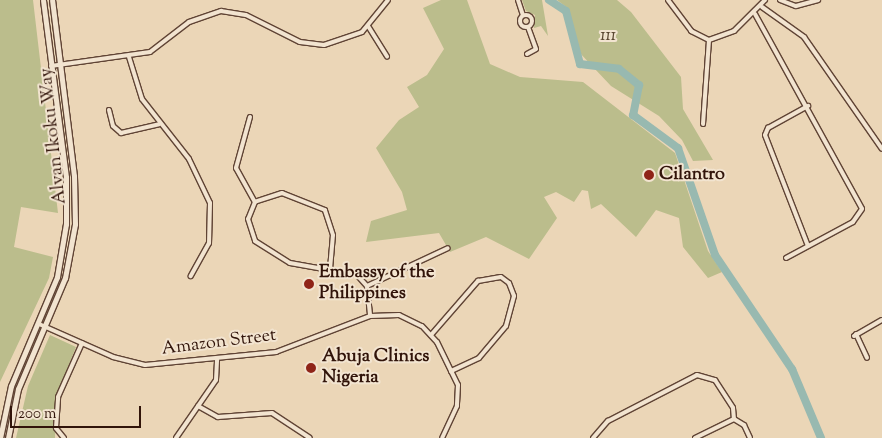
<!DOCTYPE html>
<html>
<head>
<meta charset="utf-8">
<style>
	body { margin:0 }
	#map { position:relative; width:882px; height:438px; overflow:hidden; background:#ebd6b7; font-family:"Sorts Mill Goudy",serif }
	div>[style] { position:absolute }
	.green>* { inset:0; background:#bbbd8c }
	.river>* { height:8px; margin:-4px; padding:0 4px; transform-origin:4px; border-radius:4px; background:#98b9b0 }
	.roads { filter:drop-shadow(1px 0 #604435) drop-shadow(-1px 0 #604435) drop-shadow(0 1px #604435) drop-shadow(0 -1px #604435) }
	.street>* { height:4px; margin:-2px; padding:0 2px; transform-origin:2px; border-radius:2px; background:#f2e4d0 }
	.street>.ring { margin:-2px; padding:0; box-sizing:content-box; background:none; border:4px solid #f2e4d0; border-radius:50% }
	.secondary>* { height:5px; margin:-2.5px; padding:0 2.5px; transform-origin:2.5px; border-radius:2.5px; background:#f2e4d0 }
	.dots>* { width:14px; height:14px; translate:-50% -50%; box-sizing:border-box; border:2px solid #f2e4d0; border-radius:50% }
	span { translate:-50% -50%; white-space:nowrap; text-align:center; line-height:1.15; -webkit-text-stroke:4px #f2e4d0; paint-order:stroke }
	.park-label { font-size:18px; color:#5a4731; font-style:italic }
	.street-label { font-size:18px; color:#31140a }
	.poi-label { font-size:18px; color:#31140a; font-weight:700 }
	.left { translate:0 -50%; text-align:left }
	.scale { position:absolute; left:10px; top:406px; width:131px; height:22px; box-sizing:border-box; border:2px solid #31140a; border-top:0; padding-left:6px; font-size:15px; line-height:18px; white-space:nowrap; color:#31140a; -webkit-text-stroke:4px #f2e4d0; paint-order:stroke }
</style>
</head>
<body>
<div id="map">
	<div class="green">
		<i style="clip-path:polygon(0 0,33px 0,58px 213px,21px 207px,14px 247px,53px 257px,49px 278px,0 382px)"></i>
		<i style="clip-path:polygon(441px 0,467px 0,490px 64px,520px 77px,583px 82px,675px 153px,708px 251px,722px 272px,708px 278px,683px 247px,679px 218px,656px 210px,636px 237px,601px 204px,591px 209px,588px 191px,582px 190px,574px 202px,556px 192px,544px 197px,557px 218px,529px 259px,486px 237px,450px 252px,439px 233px,366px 242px,371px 221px,407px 210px,402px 192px,376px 148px,399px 120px,419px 107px,407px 87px,427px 75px,444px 49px,423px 8px)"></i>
		<i style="clip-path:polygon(522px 0,542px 0,548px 36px,541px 26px,534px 28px,535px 15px,526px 11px)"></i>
		<i style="clip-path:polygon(557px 0,617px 0,631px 12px,681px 77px,683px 109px,713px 160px,693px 161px,682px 140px,659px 116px,611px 86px,578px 51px,569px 9px)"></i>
		<i style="clip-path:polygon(50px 335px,76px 347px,56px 397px,55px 438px,16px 438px,28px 386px)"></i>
	</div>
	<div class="river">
		<i style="left:549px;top:0;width:20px;rotate:33deg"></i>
		<i style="left:566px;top:11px;width:55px;rotate:75.2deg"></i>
		<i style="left:580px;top:64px;width:39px;rotate:7deg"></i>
		<i style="left:619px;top:69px;width:26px;rotate:39deg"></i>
		<i style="left:639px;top:85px;width:31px;rotate:101deg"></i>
		<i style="left:633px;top:115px;width:56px;rotate:36.3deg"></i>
		<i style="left:678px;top:148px;width:113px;rotate:70.9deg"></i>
		<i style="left:715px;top:255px;width:138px;rotate:56deg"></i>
		<i style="left:792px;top:369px;width:75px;rotate:67.2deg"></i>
	</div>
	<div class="roads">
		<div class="street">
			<i style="left:518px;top:0;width:16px;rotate:72deg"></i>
			<i style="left:668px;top:0;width:39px;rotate:53deg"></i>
			<i style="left:691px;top:31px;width:20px;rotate:27deg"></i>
			<i style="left:709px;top:40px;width:27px;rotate:-20deg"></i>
			<i style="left:734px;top:31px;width:44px;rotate:-45deg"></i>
			<i style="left:780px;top:0;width:17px;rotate:21deg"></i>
			<i style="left:796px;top:6px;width:23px;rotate:-15deg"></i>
			<i style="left:762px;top:7px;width:52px;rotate:35.5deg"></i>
			<i style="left:804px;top:37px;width:136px;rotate:55.1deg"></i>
			<i style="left:755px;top:14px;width:222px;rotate:61.2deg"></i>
			<i style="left:862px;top:209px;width:16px;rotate:125deg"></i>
			<i style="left:853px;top:222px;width:76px;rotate:151.8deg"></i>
			<i class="ring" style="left:520px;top:15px;width:8px;height:8px"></i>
			<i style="left:368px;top:26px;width:36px;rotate:58deg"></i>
			<i style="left:527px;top:54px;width:10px;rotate:-29deg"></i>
			<i style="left:536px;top:49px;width:23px;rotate:-110deg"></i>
			<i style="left:129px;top:57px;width:44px;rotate:72.8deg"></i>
			<i style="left:142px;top:99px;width:76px;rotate:51.9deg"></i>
			<i style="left:189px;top:159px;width:49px;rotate:64.5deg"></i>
			<i style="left:210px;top:203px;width:40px;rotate:91.4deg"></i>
			<i style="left:209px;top:243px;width:38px;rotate:119deg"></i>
			<i style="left:51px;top:66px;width:100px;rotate:-8deg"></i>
			<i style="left:150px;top:52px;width:49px;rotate:-37.6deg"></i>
			<i style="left:189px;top:22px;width:34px;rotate:-19deg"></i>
			<i style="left:221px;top:11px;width:25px;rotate:9deg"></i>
			<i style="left:246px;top:15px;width:60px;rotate:26.6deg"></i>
			<i style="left:300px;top:42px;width:24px;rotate:7deg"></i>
			<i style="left:324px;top:45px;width:40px;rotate:-18.9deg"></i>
			<i style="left:362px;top:32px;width:41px;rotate:-50.9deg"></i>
			<i style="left:109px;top:110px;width:16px;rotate:76deg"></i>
			<i style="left:113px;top:126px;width:11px;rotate:41deg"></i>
			<i style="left:121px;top:133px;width:39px;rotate:-13deg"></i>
			<i style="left:250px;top:117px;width:53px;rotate:105.4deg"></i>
			<i style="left:236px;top:168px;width:39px;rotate:61deg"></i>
			<i style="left:703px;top:124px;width:84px;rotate:-85.9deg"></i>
			<i style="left:808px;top:246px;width:119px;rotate:-111.2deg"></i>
			<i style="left:765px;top:135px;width:8px;rotate:-67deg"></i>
			<i style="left:768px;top:128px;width:46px;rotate:-28.8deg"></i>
			<i style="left:330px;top:269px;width:34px;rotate:-85deg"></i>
			<i style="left:333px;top:235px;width:26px;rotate:-108deg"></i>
			<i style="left:325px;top:210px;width:46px;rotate:-158.4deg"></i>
			<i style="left:282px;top:193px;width:28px;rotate:162deg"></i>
			<i style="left:255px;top:202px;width:18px;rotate:112deg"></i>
			<i style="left:248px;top:219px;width:23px;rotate:72deg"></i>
			<i style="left:255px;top:241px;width:41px;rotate:32.2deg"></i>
			<i style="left:290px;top:263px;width:68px;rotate:10.2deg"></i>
			<i style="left:357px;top:275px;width:15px;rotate:48deg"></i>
			<i style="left:367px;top:286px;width:30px;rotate:84deg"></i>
			<i style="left:367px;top:286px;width:89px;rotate:-25.1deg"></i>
			<i style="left:39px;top:324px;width:81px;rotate:24deg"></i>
			<i style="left:113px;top:357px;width:33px;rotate:14deg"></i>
			<i style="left:145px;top:365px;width:132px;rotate:-5.7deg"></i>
			<i style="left:276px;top:352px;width:101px;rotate:-21deg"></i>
			<i style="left:370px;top:316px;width:29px;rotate:-2deg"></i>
			<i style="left:399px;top:315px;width:25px;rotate:26deg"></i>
			<i style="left:422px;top:326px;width:22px;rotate:47deg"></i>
			<i style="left:437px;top:342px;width:48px;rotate:64deg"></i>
			<i style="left:458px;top:385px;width:21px;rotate:93deg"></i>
			<i style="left:457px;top:406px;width:35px;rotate:115deg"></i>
			<i style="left:856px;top:334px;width:26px;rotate:65deg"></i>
			<i style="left:431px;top:335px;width:72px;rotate:-49deg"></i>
			<i style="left:478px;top:281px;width:23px;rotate:-10deg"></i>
			<i style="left:501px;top:277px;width:10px;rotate:37deg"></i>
			<i style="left:509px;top:283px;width:14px;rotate:69deg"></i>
			<i style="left:514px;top:296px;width:31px;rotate:105deg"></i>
			<i style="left:506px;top:326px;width:42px;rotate:130.2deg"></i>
			<i style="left:479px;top:358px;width:31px;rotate:155deg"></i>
			<i style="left:854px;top:336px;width:32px;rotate:-30deg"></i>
			<i style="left:198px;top:406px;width:23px;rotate:29deg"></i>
			<i style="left:218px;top:417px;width:54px;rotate:-4.2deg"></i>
			<i style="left:272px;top:413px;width:45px;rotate:33.3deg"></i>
			<i style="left:734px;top:419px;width:12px;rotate:31deg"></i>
			<i style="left:744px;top:425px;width:14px;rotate:65deg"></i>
			<i style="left:64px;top:438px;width:13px;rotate:-129deg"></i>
			<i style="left:56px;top:428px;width:31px;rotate:-86deg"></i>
			<i style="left:58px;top:397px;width:59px;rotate:-66deg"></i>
			<i style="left:176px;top:438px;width:70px;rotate:-55.4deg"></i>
			<i style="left:216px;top:380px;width:21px;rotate:-87deg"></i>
			<i style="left:593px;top:438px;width:23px;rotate:-49deg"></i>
			<i style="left:608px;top:421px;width:100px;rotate:-27.3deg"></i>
			<i style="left:697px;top:375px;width:19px;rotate:16deg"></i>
			<i style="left:715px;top:380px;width:33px;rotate:57deg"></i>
			<i style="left:733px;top:408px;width:11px;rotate:85deg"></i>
			<i style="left:695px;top:438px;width:43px;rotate:-26deg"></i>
		</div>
		<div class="secondary">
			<i style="left:0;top:438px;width:53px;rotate:-78.1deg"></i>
			<i style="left:11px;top:386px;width:118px;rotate:-67.1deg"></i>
			<i style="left:57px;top:277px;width:54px;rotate:-80.4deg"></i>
			<i style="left:66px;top:224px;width:47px;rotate:-90deg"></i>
			<i style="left:66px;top:177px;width:178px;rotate:-97.4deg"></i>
			<i style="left:8px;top:438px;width:50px;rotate:-78.5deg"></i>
			<i style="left:18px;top:389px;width:121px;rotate:-67.1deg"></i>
			<i style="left:65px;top:278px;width:55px;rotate:-79.5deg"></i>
			<i style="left:75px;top:224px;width:48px;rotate:-91.2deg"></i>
			<i style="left:74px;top:176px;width:177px;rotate:-97.1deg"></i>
		</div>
	</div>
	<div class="dots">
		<i style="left:649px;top:175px;background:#8f2418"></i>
		<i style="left:309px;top:284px;background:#8f2418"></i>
		<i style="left:311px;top:368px;background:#8f2418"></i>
	</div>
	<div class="park-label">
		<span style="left:608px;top:36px">111</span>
	</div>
	<div class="street-label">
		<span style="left:54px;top:136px;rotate:-96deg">Alvan Ikoku Way</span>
		<span style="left:219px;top:343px;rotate:-7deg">Amazon Street</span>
	</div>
	<div class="poi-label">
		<span class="left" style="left:659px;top:175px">Cilantro</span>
		<span class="left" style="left:319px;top:284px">Embassy of the<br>Philippines</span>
		<span class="left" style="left:322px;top:368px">Abuja Clinics<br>Nigeria</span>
	</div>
	<div class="scale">200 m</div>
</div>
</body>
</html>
